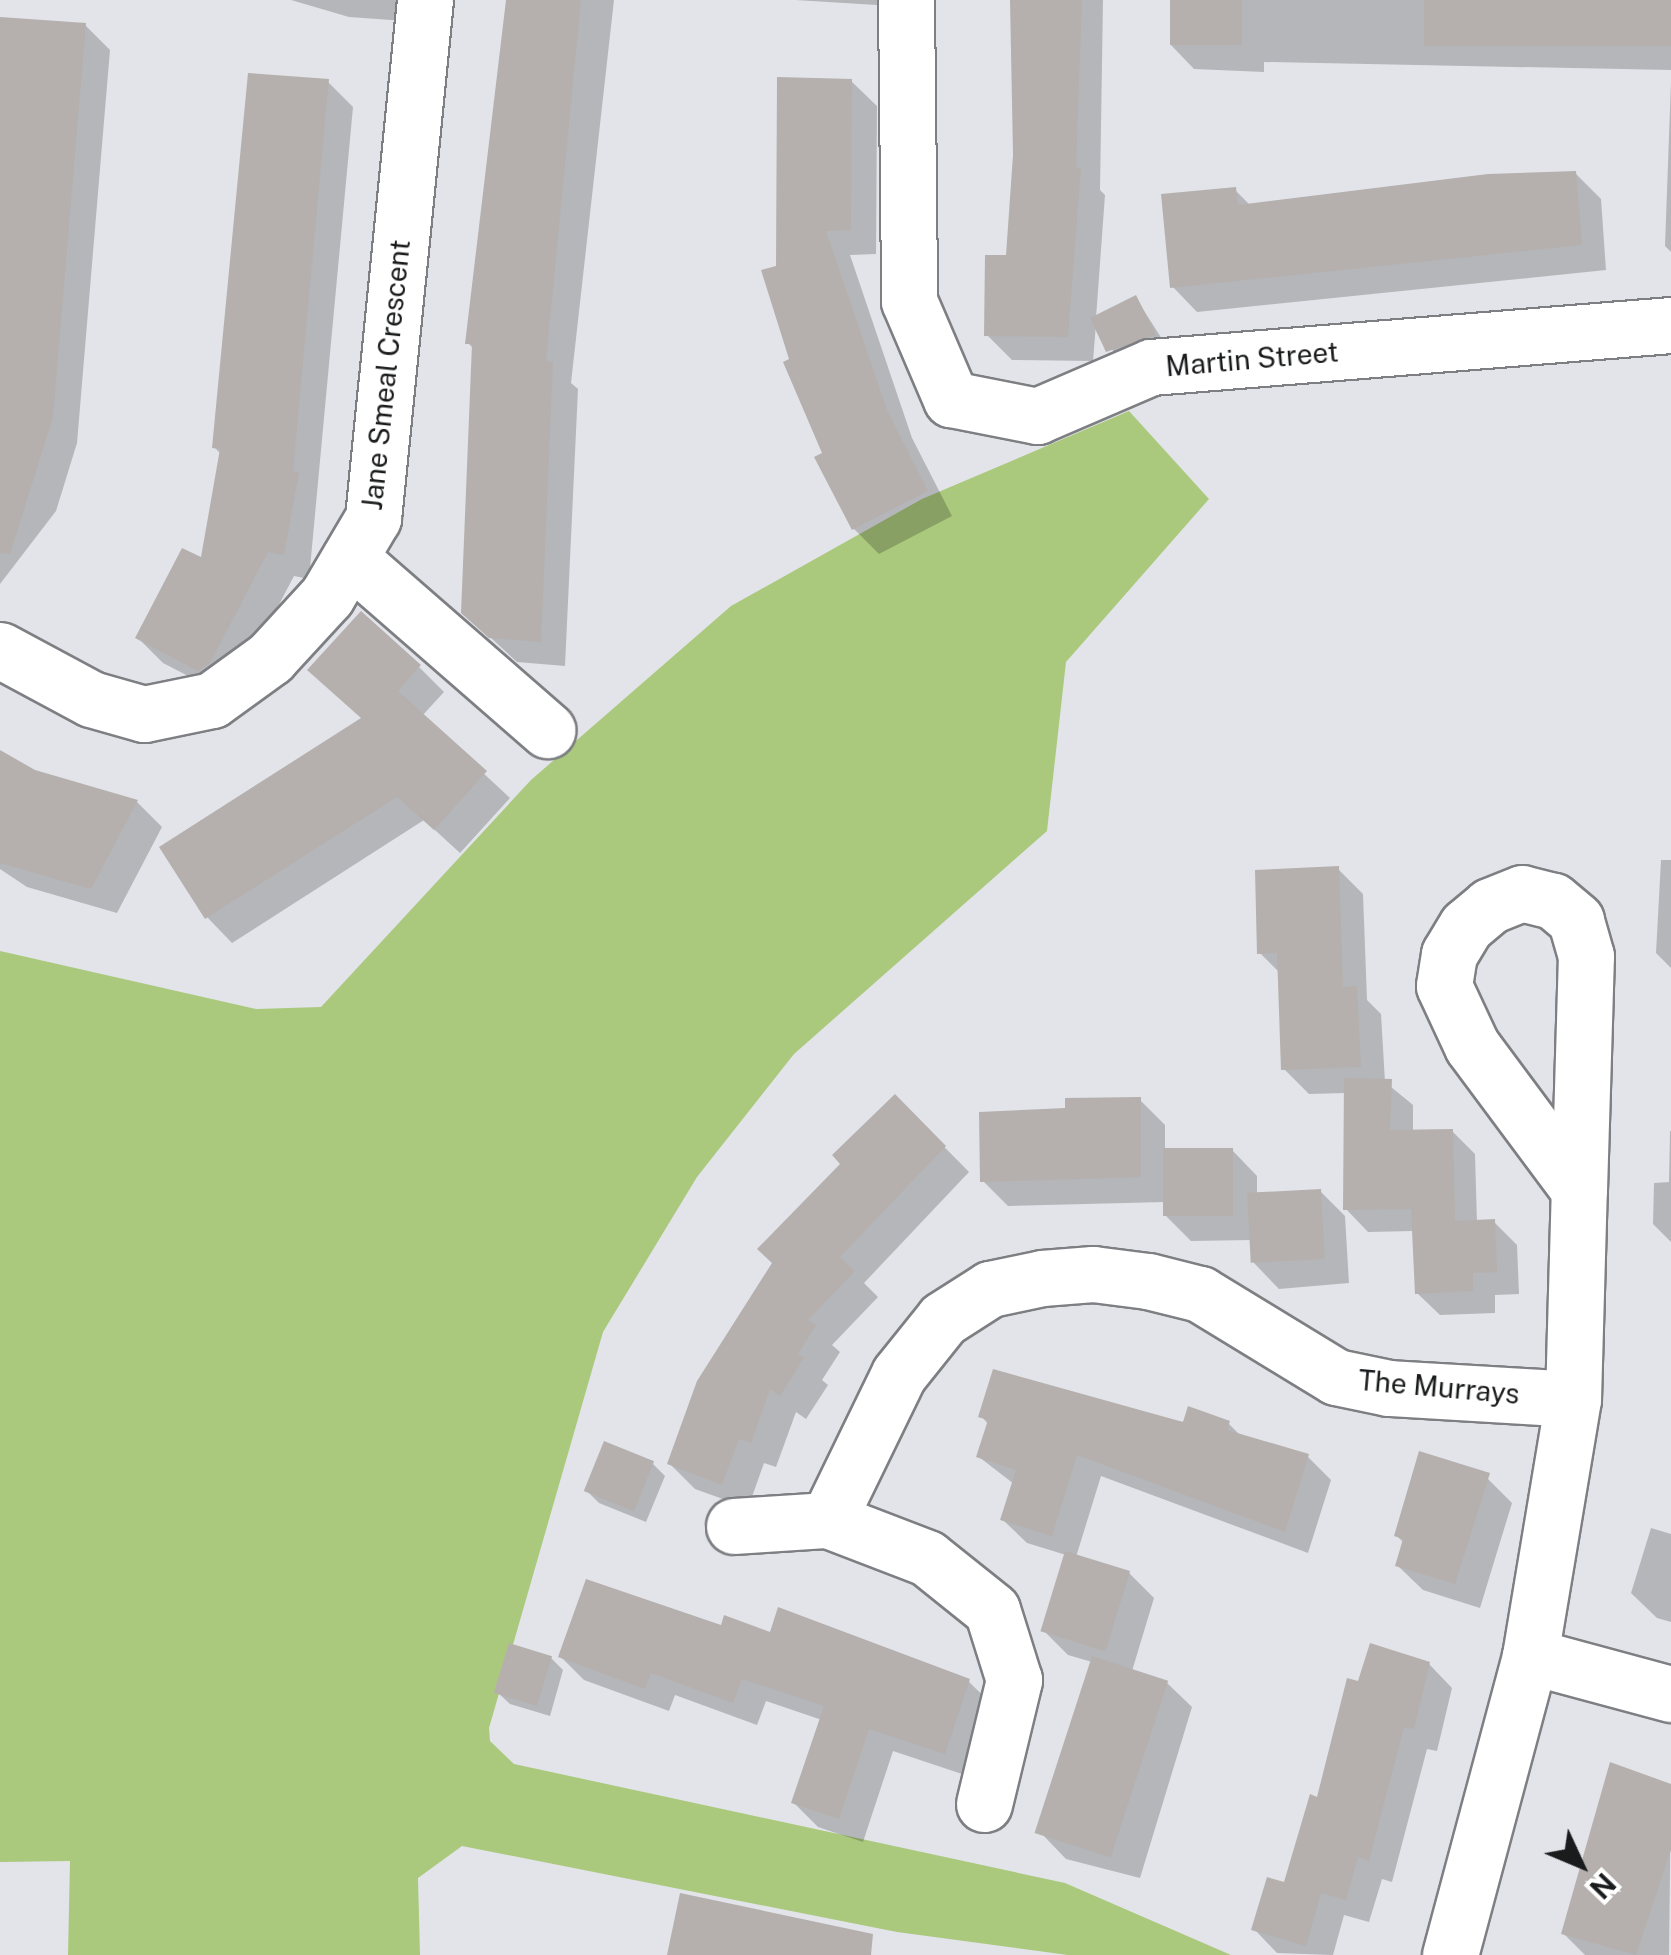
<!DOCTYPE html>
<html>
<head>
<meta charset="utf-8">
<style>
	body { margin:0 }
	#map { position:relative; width:1671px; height:1955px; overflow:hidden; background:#e2e4e9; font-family:"Public Sans",sans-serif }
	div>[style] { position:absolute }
	.green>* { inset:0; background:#aac97d }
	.shadow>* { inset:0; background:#0003 }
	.building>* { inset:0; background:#b5b0ad; transform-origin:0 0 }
	.roads { filter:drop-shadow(2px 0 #7e7f83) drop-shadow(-2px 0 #7e7f83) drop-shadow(0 2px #7e7f83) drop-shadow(0 -2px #7e7f83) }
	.minor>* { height:55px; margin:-27.5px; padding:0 27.5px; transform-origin:27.5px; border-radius:27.5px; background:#fff }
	span { translate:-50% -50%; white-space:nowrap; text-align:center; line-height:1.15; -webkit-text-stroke:10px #fff; paint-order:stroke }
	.street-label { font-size:28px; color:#1a1b1c }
	.north { position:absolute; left:1531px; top:1815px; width:100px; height:100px; -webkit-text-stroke:8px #fff; paint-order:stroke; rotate:134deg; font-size:28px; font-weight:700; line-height:40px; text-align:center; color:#1a1b1c }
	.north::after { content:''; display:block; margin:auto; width:35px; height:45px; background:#1a1b1c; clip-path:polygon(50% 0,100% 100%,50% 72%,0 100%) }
</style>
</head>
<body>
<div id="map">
	<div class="green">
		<i style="clip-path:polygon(1129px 411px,1209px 499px,1066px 662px,1047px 831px,794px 1054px,697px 1177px,603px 1332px,489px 1728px,490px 1741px,514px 1764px,1065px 1883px,1231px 1955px,1068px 1955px,897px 1932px,462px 1846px,418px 1878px,420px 1955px,68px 1955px,70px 1861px,0 1862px,0 951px,256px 1009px,321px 1007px,531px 780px,731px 606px,922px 499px)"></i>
	</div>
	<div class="shadow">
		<i style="clip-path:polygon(291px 0,430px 0,419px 22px,349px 17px)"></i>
		<i style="clip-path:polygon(507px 0,614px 0,571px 383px,578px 389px,565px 666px,517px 662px,463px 612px,474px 349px,468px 343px)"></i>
		<i style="clip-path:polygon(795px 0,894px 0,893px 6px)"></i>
		<i style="clip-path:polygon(1012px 0,1103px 0,1100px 190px,1105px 195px,1096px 318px,1136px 298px,1167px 347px,1121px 363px,1096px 324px,1093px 361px,1012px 360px,987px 335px,1008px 258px,1016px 155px)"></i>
		<i style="clip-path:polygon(1172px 0,1671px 0,1671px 70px,1264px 62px,1264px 72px,1194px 69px,1170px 44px)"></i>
		<i style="clip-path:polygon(85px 25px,110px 50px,77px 443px,56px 511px,0 584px,0 44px)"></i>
		<i style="clip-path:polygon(851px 81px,877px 106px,876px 254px,850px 255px,912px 438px,952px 516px,879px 554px,854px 529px,792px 361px,778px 267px)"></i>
		<i style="clip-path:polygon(1671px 81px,1671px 252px,1665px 246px)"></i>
		<i style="clip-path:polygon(328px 82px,353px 107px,309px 579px,294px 576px,235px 688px,225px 695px,163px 663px,138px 638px,202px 561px,221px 454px,214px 447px)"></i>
		<i style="clip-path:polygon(1575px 173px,1601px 199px,1606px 270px,1197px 312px,1172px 286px,1235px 190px,1251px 206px)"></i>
		<i style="clip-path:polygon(419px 667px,444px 692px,422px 716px,510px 798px,460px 853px,424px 820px,232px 943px,207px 917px,364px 719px)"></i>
		<i style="clip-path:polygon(0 752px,34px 772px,137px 802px,162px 827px,117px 913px,27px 887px,0 869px)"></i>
		<i style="clip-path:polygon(1661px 860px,1671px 860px,1671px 968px,1656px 953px)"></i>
		<i style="clip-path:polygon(1338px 869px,1363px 894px,1367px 1000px,1381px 1014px,1385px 1082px,1413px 1105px,1413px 1132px,1452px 1131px,1475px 1154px,1477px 1223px,1494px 1222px,1517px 1245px,1519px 1294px,1495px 1295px,1495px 1313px,1440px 1315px,1417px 1293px,1414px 1231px,1368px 1232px,1346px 1209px,1346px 1093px,1309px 1094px,1284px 1069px,1281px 974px,1260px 953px)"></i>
		<i style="clip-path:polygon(895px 1097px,969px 1172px,864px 1283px,878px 1297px,832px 1345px,840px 1352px,822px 1380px,828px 1385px,806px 1419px,796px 1412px,776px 1467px,764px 1463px,748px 1508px,695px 1489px,670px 1464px,843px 1164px)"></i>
		<i style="clip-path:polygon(1140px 1100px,1165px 1125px,1165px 1150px,1232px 1150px,1257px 1176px,1257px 1195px,1320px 1191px,1345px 1216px,1349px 1283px,1279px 1289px,1254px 1263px,1252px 1240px,1191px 1241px,1165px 1215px,1165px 1202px,1008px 1206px,983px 1181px,1068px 1111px)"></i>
		<i style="clip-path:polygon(1670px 1131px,1671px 1131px,1671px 1242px,1653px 1224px,1654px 1183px,1669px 1182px)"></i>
		<i style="clip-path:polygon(981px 1416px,1228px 1423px,1242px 1437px,1307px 1456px,1331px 1480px,1308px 1553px,1101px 1476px,1076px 1557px,1129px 1573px,1154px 1598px,1132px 1671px,1166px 1682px,1192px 1707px,1140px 1878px,1066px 1859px,1041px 1833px,1092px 1662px,1068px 1655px,1043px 1630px,1066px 1555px,1027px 1543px,1003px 1520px,1014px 1484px,979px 1457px,989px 1425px)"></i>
		<i style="clip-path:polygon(653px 1464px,665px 1476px,646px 1522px,599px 1503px,587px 1491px)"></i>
		<i style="clip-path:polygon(1487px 1478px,1512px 1503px,1480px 1608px,1423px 1590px,1397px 1565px,1404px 1543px,1396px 1535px)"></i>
		<i style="clip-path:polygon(1651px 1528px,1671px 1534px,1671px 1622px,1657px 1618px,1631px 1593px)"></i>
		<i style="clip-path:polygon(722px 1628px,969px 1682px,993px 1705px,968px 1776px,893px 1751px,863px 1842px,818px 1827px,794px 1803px,822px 1720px,766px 1701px,757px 1725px,675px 1695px,669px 1711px,584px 1680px,560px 1656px)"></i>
		<i style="clip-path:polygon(551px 1658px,563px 1670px,550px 1716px,510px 1704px,497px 1692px)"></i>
		<i style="clip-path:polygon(1429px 1664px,1452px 1688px,1437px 1751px,1427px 1749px,1392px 1882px,1382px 1879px,1369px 1922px,1344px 1915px,1333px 1955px,1277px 1953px,1254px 1929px,1286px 1885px,1359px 1684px)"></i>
		<i style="clip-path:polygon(1671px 1786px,1669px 1955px,1585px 1955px,1563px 1933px)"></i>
	</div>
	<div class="building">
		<i style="clip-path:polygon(506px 0,581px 0,546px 361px,553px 362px,541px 642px,489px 638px,461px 613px,472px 344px,465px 344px)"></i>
		<i style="clip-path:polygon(1010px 0,1082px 0,1076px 167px,1081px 168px,1068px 337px,984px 336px,985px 255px,1006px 255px,1013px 155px)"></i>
		<i style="left:1170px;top:0;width:72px;height:45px"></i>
		<i style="left:1424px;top:0;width:247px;height:46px"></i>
		<i style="clip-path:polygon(0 17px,86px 23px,53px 417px,10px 554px,0 553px)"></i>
		<i style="clip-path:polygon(248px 73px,329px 79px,293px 471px,299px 472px,284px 555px,268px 552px,210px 663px,198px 671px,135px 638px,182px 548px,201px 557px,220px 449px,212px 448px)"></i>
		<i style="clip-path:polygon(777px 77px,852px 79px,851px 230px,826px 231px,887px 410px,928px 491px,852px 530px,814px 457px,822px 453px,783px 362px,789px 359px,761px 270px,776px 266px)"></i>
		<i style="clip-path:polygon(1576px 171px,1582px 245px,1170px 288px,1161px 194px,1236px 187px,1238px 205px,1488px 174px)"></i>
		<i style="clip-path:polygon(1136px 295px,1156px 335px,1106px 352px,1090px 318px)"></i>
		<i style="clip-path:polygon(361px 611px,421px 665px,398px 691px,487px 771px,434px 830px,397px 797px,205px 919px,159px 847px,361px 718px,307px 670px)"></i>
		<i style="clip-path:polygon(0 750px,35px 770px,138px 800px,91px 889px,0 863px)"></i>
		<i style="clip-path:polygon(1339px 866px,1343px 987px,1357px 986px,1361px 1067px,1281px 1070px,1277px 953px,1257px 954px,1255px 870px)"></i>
		<i style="clip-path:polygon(1344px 1078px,1392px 1079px,1390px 1130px,1453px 1129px,1455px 1221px,1495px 1219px,1497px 1272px,1473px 1273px,1473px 1291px,1415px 1294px,1411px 1209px,1343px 1210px)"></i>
		<i style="clip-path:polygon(895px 1094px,946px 1146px,840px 1257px,855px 1271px,808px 1320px,816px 1325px,798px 1354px,804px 1358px,780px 1396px,770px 1389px,751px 1443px,739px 1439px,722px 1485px,667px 1464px,697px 1381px,772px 1263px,757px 1249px,840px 1164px,832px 1155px)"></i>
		<i style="clip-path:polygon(1141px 1097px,1141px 1177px,980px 1182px,979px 1112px,1065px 1108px,1065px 1098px)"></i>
		<i style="left:1163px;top:1148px;width:70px;height:68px"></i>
		<i style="left:1321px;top:1189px;width:70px;height:74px;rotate:87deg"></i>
		<i style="clip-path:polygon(993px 1369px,1183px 1422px,1188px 1406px,1230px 1421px,1227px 1430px,1309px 1454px,1285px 1532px,1077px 1455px,1052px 1536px,1000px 1520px,1016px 1470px,976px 1457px,988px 1420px,978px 1417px)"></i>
		<i style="left:604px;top:1441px;width:54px;height:54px;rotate:22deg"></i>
		<i style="clip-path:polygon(1419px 1451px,1490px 1473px,1455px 1584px,1395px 1566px,1403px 1539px,1394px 1536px)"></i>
		<i style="left:1065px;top:1551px;width:68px;height:84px;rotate:17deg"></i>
		<i style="clip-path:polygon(586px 1579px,721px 1625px,724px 1615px,770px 1632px,778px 1607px,970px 1679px,945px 1754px,869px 1729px,839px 1819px,791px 1803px,824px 1706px,742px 1679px,733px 1703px,651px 1673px,645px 1689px,558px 1657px)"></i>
		<i style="left:509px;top:1643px;width:45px;height:52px;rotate:17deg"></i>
		<i style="clip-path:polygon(1370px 1643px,1430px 1662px,1414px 1729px,1404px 1727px,1369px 1861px,1358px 1857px,1346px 1900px,1321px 1893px,1306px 1946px,1251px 1930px,1267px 1877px,1284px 1882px,1310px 1794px,1317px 1797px,1347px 1678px,1358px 1681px)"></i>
		<i style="left:1092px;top:1656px;width:80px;height:186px;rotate:18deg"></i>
		<i style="clip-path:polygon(1610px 1762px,1671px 1784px,1671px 1850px,1636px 1955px,1561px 1934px)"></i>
		<i style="clip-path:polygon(680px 1893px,873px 1934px,871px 1955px,667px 1955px)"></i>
	</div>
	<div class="roads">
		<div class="minor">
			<i style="left:906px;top:0;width:301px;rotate:89.4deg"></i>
			<i style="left:909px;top:301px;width:107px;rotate:66.8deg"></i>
			<i style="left:951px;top:399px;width:88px;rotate:11.2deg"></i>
			<i style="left:1037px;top:416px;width:124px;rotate:-23.3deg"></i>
			<i style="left:1151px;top:367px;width:522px;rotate:-4.62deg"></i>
			<i style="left:350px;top:558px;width:262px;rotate:41.1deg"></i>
			<i style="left:0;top:650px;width:103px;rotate:28.3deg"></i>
			<i style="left:91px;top:699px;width:55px;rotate:15.8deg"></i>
			<i style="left:144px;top:714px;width:69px;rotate:-11.6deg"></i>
			<i style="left:212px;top:700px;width:72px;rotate:-35.9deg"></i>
			<i style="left:270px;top:658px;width:84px;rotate:-47.4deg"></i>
			<i style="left:327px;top:596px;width:91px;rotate:-59.5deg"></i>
			<i style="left:373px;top:518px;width:521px;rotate:-84.27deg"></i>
			<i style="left:734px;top:1526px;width:94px;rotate:-3.7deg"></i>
			<i style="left:1530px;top:1656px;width:146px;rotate:15.1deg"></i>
			<i style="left:984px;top:1804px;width:128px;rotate:-76.4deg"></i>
			<i style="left:1014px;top:1680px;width:73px;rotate:-107.4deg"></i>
			<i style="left:992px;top:1610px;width:83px;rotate:-141.3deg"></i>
			<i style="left:927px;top:1558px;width:106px;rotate:-159deg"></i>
			<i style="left:828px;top:1520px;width:162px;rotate:-64.1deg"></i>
			<i style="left:899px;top:1374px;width:70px;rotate:-51.3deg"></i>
			<i style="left:943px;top:1319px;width:56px;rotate:-32.6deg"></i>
			<i style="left:990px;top:1289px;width:53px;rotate:-11.9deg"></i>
			<i style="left:1042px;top:1278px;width:51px;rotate:-4.5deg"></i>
			<i style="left:1093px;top:1274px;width:55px;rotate:7.3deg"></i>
			<i style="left:1148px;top:1281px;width:54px;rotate:14deg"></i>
			<i style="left:1200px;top:1294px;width:159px;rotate:31.4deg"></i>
			<i style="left:1336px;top:1377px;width:54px;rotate:11.7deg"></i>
			<i style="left:1389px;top:1388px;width:184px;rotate:3.4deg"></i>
			<i style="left:1450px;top:1955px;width:310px;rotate:-75deg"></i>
			<i style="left:1530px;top:1656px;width:261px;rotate:-80.5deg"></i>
			<i style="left:1573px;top:1399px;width:209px;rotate:-88.4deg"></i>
			<i style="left:1579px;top:1190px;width:234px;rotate:-88.3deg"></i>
			<i style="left:1586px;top:956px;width:37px;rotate:-106deg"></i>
			<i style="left:1576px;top:920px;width:30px;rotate:-140deg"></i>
			<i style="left:1553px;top:901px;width:32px;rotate:-166deg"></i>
			<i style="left:1522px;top:893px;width:35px;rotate:158deg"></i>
			<i style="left:1490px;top:906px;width:31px;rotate:140deg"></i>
			<i style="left:1466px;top:926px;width:33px;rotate:121deg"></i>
			<i style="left:1449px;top:954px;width:32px;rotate:99deg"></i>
			<i style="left:1444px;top:986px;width:66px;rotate:65deg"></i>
			<i style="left:1472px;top:1046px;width:179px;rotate:53.4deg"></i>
		</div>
	</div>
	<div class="street-label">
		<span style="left:1252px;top:359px;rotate:-5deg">Martin Street</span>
		<span style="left:386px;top:375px;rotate:-84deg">Jane Smeal Crescent</span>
		<span style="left:1439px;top:1387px;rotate:5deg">The Murrays</span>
	</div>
	<div class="north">N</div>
</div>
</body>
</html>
